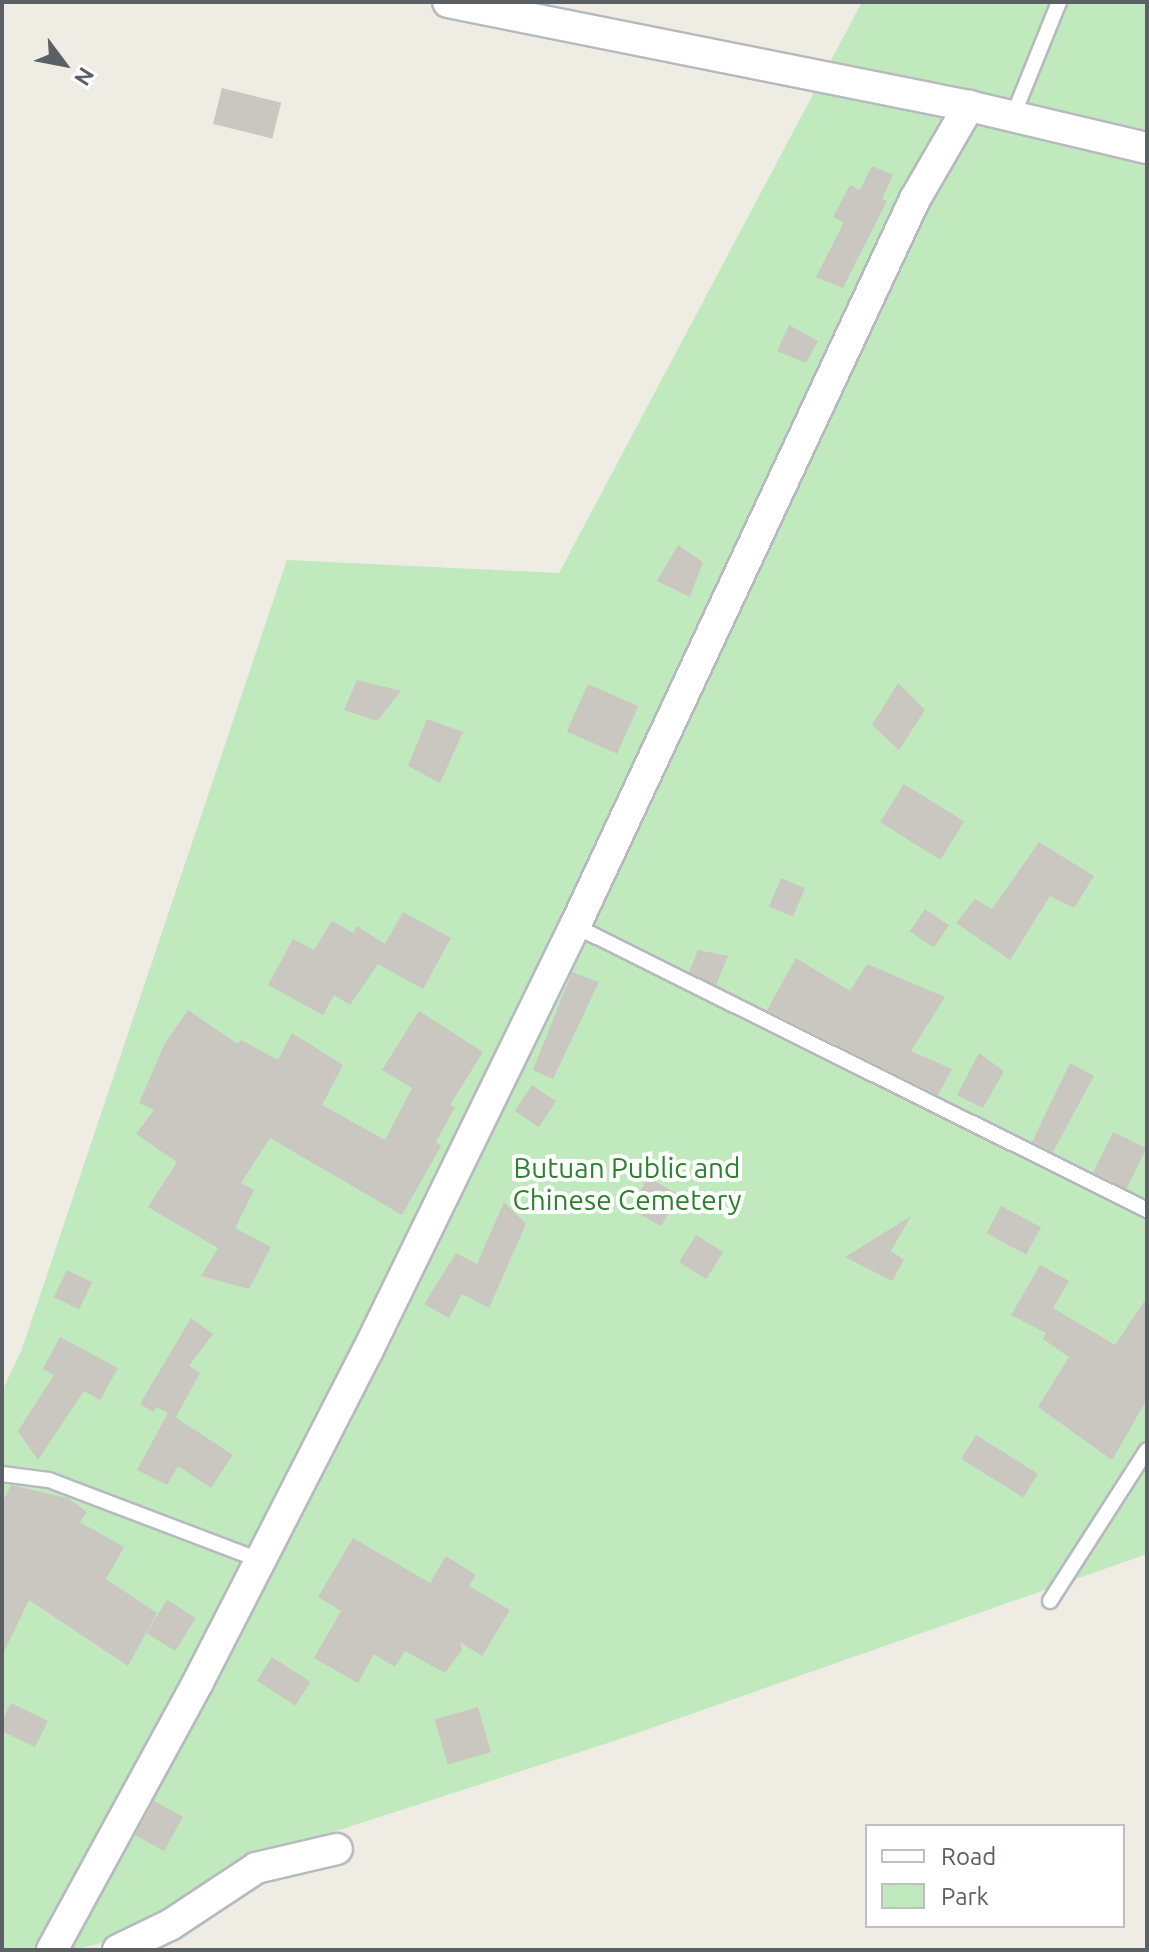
<!DOCTYPE html>
<html>
<head>
<meta charset="utf-8">
<style>
	body { margin:0 }
	#map { position:relative; width:1149px; height:1952px; overflow:hidden; background:#efece3; font-family:Ubuntu,sans-serif }
	div>[style] { position:absolute }
	.green>* { inset:0; background:#c0e9be }
	.building>* { inset:0; background:#cac7c0; transform-origin:0 0 }
	.roads { filter:drop-shadow(2px 0 #b6babe) drop-shadow(-2px 0 #b6babe) drop-shadow(0 2px #b6babe) drop-shadow(0 -2px #b6babe) }
	.service>* { height:14px; margin:-7px; padding:0 7px; transform-origin:7px; border-radius:7px; background:#fff }
	.minor>* { height:30px; margin:-15px; padding:0 15px; transform-origin:15px; border-radius:15px; background:#fff }
	span { translate:-50% -50%; white-space:nowrap; text-align:center; line-height:1.15; -webkit-text-stroke:8px #fff; paint-order:stroke }
	.park-label { font-size:28px; color:#2d822e }
	.frame { position:absolute; inset:0; border:4px solid #5b6065; pointer-events:none }
	.legend { position:absolute; left:865px; top:1824px; width:260px; height:104px; box-sizing:border-box; background:#fff; border:2px solid #bdbfc1; margin:0; padding:10px 14px; list-style:none; font-size:24px; color:#5b6065 }
	.legend li { display:flex; align-items:center; gap:16px; height:40px }
	.legend b { width:40px; border:2px solid #bdbfc1 }
	.north { position:absolute; left:24px; top:24px; width:80px; height:80px; -webkit-text-stroke:6px #fff; paint-order:stroke; rotate:122deg; font-size:22px; font-weight:700; line-height:32px; text-align:center; color:#5b6065 }
	.north::after { content:''; display:block; margin:auto; width:28px; height:36px; background:#5b6065; clip-path:polygon(50% 0,100% 100%,50% 72%,0 100%) }
</style>
</head>
<body>
<div id="map">
	<div class="green">
		<i style="clip-path:polygon(862px 2px,1147px 2px,1147px 1554px,617px 1740px,330px 1833px,129px 1936px,73px 1950px,2px 1950px,2px 1391px,22px 1349px,287px 560px,559px 573px)"></i>
	</div>
	<div class="building">
		<i style="left:222px;top:88px;width:61px;height:37px;rotate:14deg"></i>
		<i style="clip-path:polygon(872px 166px,893px 175px,882px 199px,887px 201px,843px 288px,816px 277px,844px 222px,833px 217px,850px 185px,860px 190px)"></i>
		<i style="clip-path:polygon(789px 325px,818px 341px,806px 363px,777px 351px)"></i>
		<i style="clip-path:polygon(678px 545px,703px 562px,690px 597px,657px 581px)"></i>
		<i style="clip-path:polygon(357px 680px,401px 691px,377px 721px,344px 710px)"></i>
		<i style="clip-path:polygon(898px 683px,925px 710px,899px 750px,872px 725px)"></i>
		<i style="left:588px;top:684px;width:55px;height:52px;rotate:24deg"></i>
		<i style="clip-path:polygon(427px 719px,463px 732px,440px 783px,408px 766px)"></i>
		<i style="left:904px;top:784px;width:71px;height:45px;rotate:32deg"></i>
		<i style="clip-path:polygon(1039px 842px,1094px 876px,1074px 908px,1050px 896px,1010px 960px,956px 923px,975px 899px,992px 909px)"></i>
		<i style="left:781px;top:878px;width:26px;height:31px;rotate:23deg"></i>
		<i style="left:925px;top:909px;width:29px;height:27px;rotate:34deg"></i>
		<i style="clip-path:polygon(403px 912px,451px 938px,423px 989px,378px 964px,350px 1005px,334px 995px,323px 1015px,268px 985px,293px 939px,314px 950px,332px 921px,353px 933px,357px 926px,385px 944px)"></i>
		<i style="clip-path:polygon(698px 950px,728px 956px,716px 985px,689px 972px)"></i>
		<i style="clip-path:polygon(796px 958px,850px 991px,867px 964px,945px 997px,911px 1051px,952px 1069px,938px 1095px,767px 1010px)"></i>
		<i style="clip-path:polygon(572px 972px,599px 982px,553px 1079px,533px 1070px)"></i>
		<i style="clip-path:polygon(188px 1010px,238px 1044px,241px 1040px,278px 1060px,292px 1033px,343px 1065px,322px 1105px,385px 1140px,412px 1088px,382px 1070px,419px 1011px,483px 1052px,450px 1105px,455px 1107px,436px 1142px,441px 1146px,402px 1215px,270px 1138px,241px 1183px,254px 1190px,235px 1228px,271px 1247px,249px 1289px,201px 1276px,218px 1248px,148px 1207px,177px 1162px,136px 1134px,154px 1110px,139px 1103px,165px 1043px)"></i>
		<i style="clip-path:polygon(979px 1053px,1004px 1071px,983px 1108px,957px 1095px)"></i>
		<i style="clip-path:polygon(1070px 1063px,1094px 1076px,1053px 1152px,1032px 1142px)"></i>
		<i style="left:532px;top:1085px;width:29px;height:31px;rotate:34deg"></i>
		<i style="left:1113px;top:1132px;width:37px;height:45px;rotate:26deg"></i>
		<i style="left:648px;top:1177px;width:36px;height:36px;rotate:30deg"></i>
		<i style="clip-path:polygon(504px 1202px,526px 1224px,489px 1308px,462px 1294px,449px 1318px,424px 1304px,456px 1253px,477px 1264px)"></i>
		<i style="left:1001px;top:1206px;width:45px;height:31px;rotate:28deg"></i>
		<i style="clip-path:polygon(911px 1216px,891px 1251px,904px 1260px,892px 1281px,845px 1257px)"></i>
		<i style="left:696px;top:1235px;width:32px;height:32px;rotate:32deg"></i>
		<i style="clip-path:polygon(1040px 1265px,1069px 1281px,1053px 1308px,1115px 1345px,1147px 1297px,1147px 1399px,1112px 1460px,1038px 1407px,1069px 1357px,1043px 1339px,1046px 1333px,1011px 1315px)"></i>
		<i style="left:67px;top:1270px;width:28px;height:30px;rotate:26deg"></i>
		<i style="clip-path:polygon(191px 1318px,213px 1334px,189px 1366px,200px 1373px,176px 1417px,172px 1415px,233px 1455px,211px 1488px,178px 1466px,167px 1485px,137px 1470px,168px 1413px,157px 1407px,153px 1412px,140px 1404px)"></i>
		<i style="clip-path:polygon(60px 1337px,118px 1368px,100px 1400px,84px 1391px,38px 1460px,18px 1431px,54px 1375px,43px 1369px)"></i>
		<i style="left:976px;top:1435px;width:73px;height:28px;rotate:32deg"></i>
		<i style="clip-path:polygon(11px 1485px,68px 1498px,87px 1512px,80px 1522px,124px 1547px,106px 1579px,157px 1613px,128px 1666px,29px 1600px,2px 1656px,2px 1503px)"></i>
		<i style="clip-path:polygon(353px 1538px,430px 1583px,446px 1556px,476px 1575px,469px 1586px,510px 1610px,482px 1656px,460px 1642px,462px 1650px,445px 1673px,405px 1651px,395px 1667px,374px 1654px,358px 1683px,314px 1658px,341px 1611px,318px 1597px)"></i>
		<i style="left:167px;top:1600px;width:34px;height:39px;rotate:32deg"></i>
		<i style="left:272px;top:1657px;width:46px;height:28px;rotate:33deg"></i>
		<i style="left:11px;top:1703px;width:41px;height:29px;rotate:26deg"></i>
		<i style="left:478px;top:1707px;width:47px;height:45px;rotate:74deg"></i>
		<i style="left:154px;top:1801px;width:33px;height:39px;rotate:29deg"></i>
	</div>
	<div class="roads">
		<div class="service">
			<i style="left:1013px;top:116px;width:123px;rotate:-68deg"></i>
			<i style="left:575px;top:926px;width:639px;rotate:26.4deg"></i>
			<i style="left:2px;top:1474px;width:47px;rotate:7.3deg"></i>
			<i style="left:49px;top:1480px;width:228px;rotate:20.8deg"></i>
			<i style="left:1050px;top:1601px;width:179px;rotate:-57.3deg"></i>
		</div>
		<div class="minor">
			<i style="left:448px;top:2px;width:531px;rotate:11.29deg"></i>
			<i style="left:52px;top:1950px;width:305px;rotate:-61.4deg"></i>
			<i style="left:198px;top:1682px;width:371px;rotate:-62.9deg"></i>
			<i style="left:367px;top:1352px;width:474px;rotate:-64deg"></i>
			<i style="left:575px;top:926px;width:803px;rotate:-64.94deg"></i>
			<i style="left:915px;top:199px;width:108px;rotate:-59.9deg"></i>
			<i style="left:969px;top:106px;width:183px;rotate:13.3deg"></i>
			<i style="left:118px;top:1950px;width:58px;rotate:-25.7deg"></i>
			<i style="left:170px;top:1925px;width:103px;rotate:-33.5deg"></i>
			<i style="left:256px;top:1868px;width:83px;rotate:-13.2deg"></i>
		</div>
	</div>
	<div class="park-label">
		<span style="left:627px;top:1184px">Butuan Public and<br>Chinese Cemetery</span>
	</div>
	<div class="frame"></div>
	<ul class="legend">
	<li><b style="height:10px;background:#fff"></b>Road</li>
	<li><b style="height:22px;background:#c0e9be"></b>Park</li>
	</ul>
	<div class="north">N</div>
</div>
</body>
</html>
